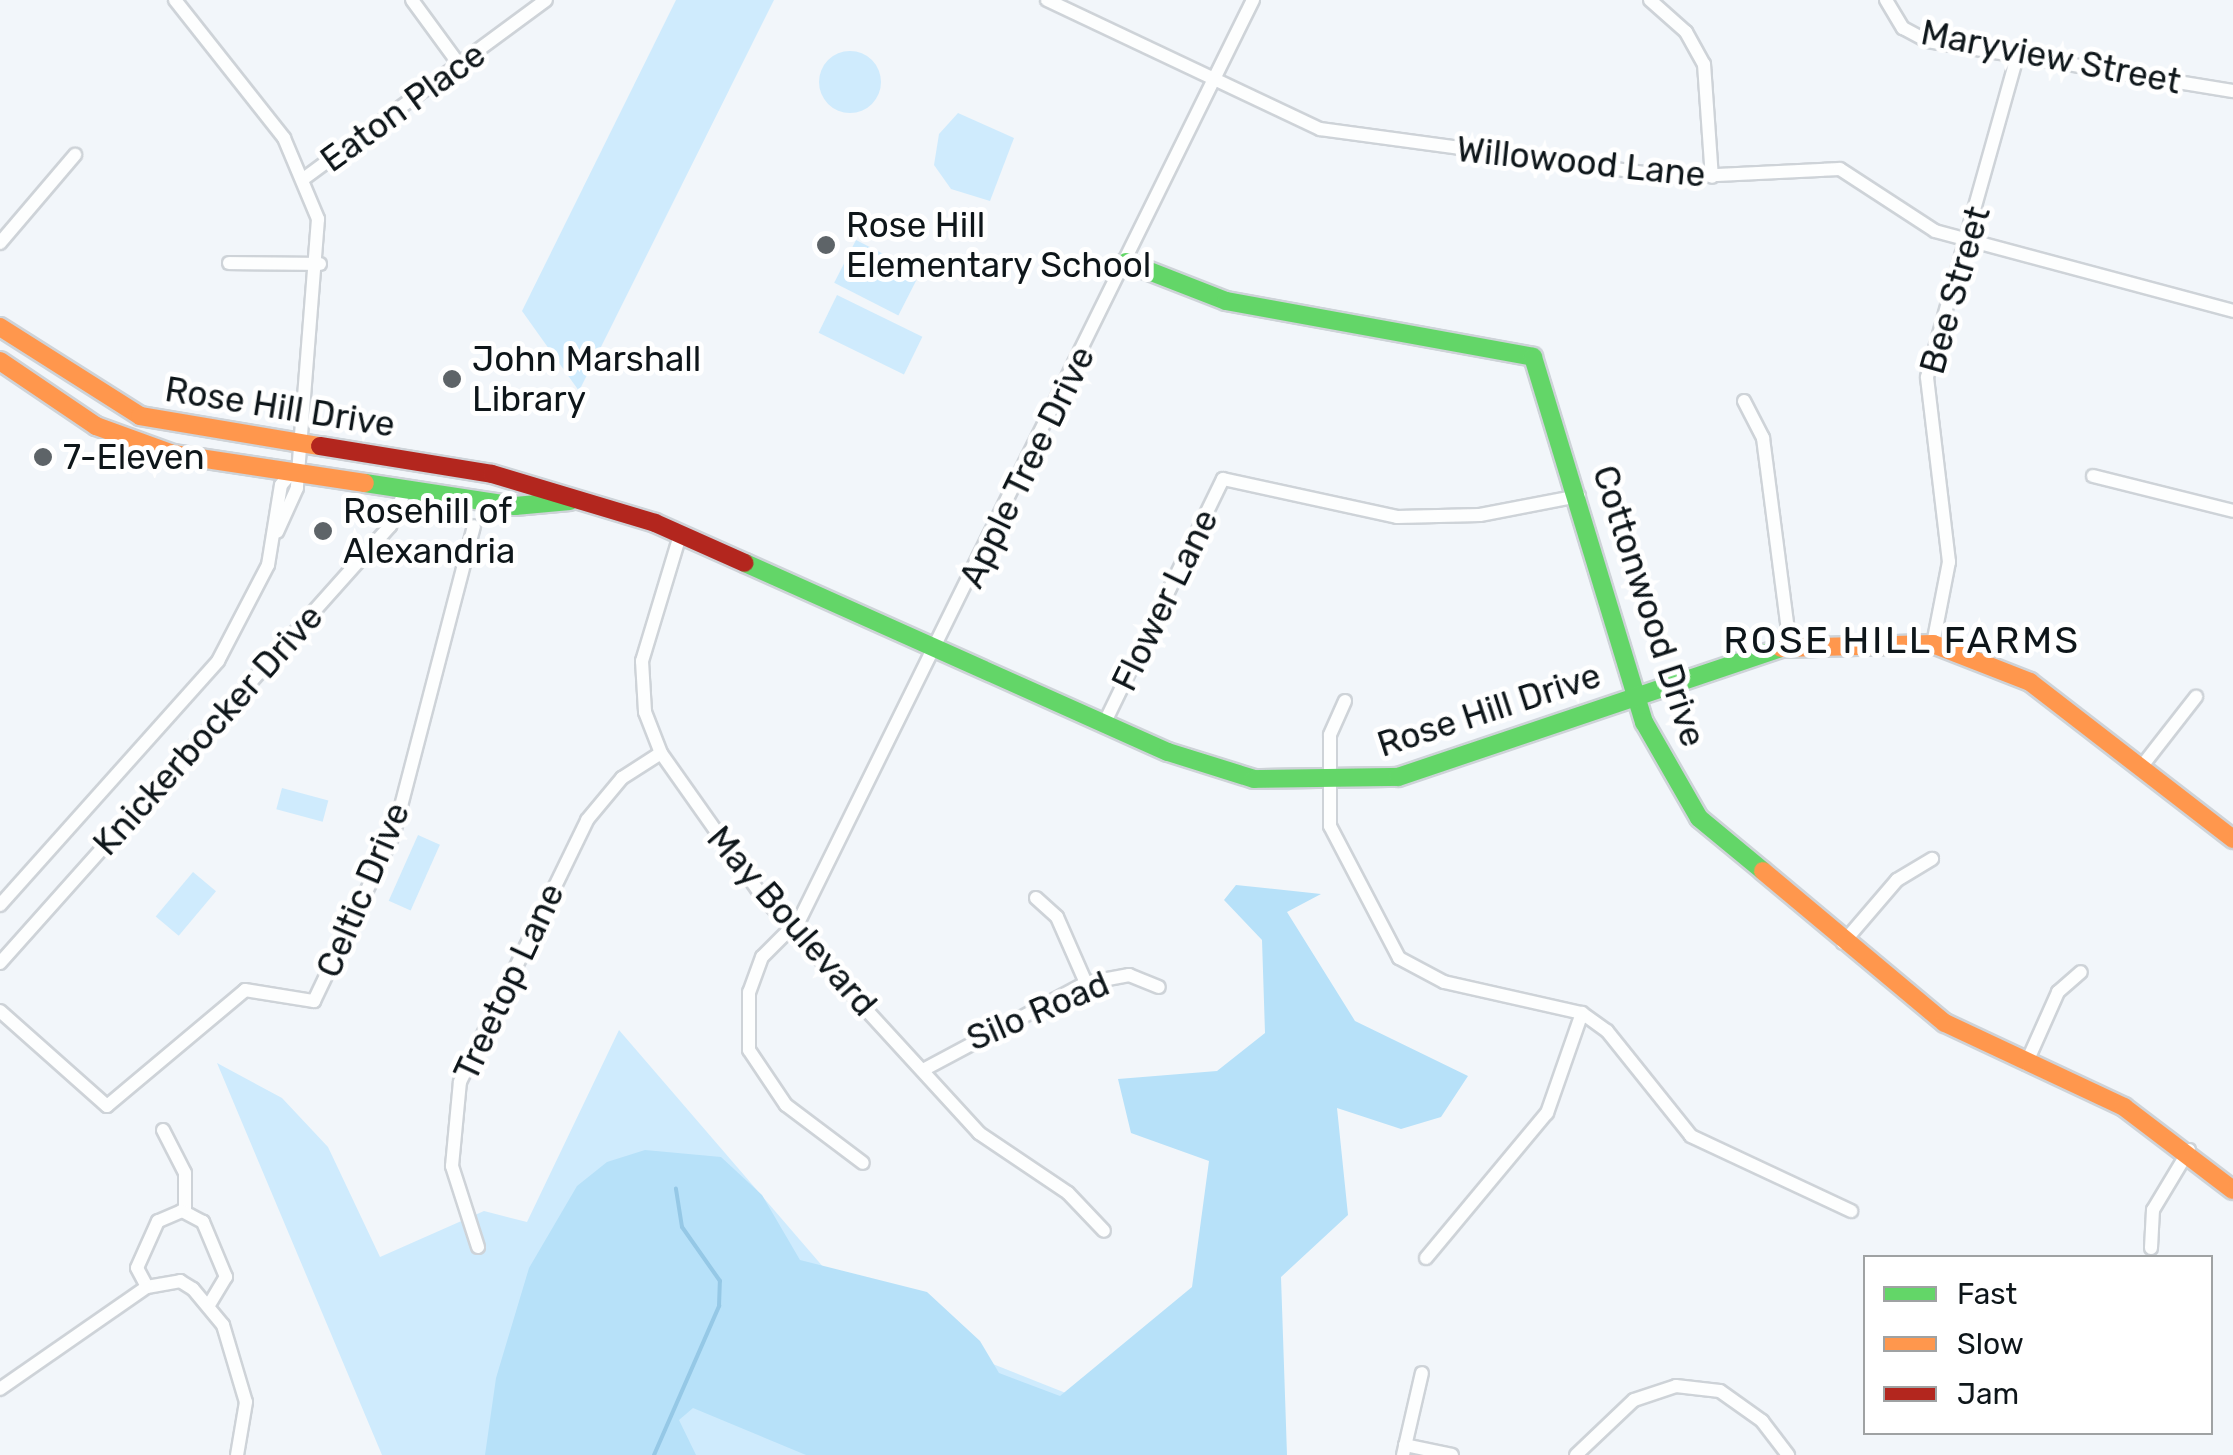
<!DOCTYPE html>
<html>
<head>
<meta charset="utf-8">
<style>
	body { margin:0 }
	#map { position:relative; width:2233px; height:1455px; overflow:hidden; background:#f2f6fa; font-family:Rubik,sans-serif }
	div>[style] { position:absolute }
	.green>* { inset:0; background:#cfebfd; transform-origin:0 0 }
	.round { border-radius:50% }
	.forest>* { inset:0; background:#b7e1f9 }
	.stream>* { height:4px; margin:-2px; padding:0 2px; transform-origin:2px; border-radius:2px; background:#95c8e6 }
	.roads { filter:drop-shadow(2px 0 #ced3d8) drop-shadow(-2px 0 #ced3d8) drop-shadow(0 2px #ced3d8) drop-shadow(0 -2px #ced3d8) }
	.street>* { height:12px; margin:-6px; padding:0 6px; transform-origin:6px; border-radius:6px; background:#fdfefe }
	.fast>* { height:18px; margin:-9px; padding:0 9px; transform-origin:9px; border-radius:9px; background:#63d668 }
	.slow>* { height:18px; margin:-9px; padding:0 9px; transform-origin:9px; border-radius:9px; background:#ff974d }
	.jam>* { height:18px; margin:-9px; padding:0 9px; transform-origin:9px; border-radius:9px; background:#b3261e }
	.dots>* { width:28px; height:28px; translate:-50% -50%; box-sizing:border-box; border:5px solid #fff; border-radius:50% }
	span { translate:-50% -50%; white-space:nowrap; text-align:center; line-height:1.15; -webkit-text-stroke:10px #fff; paint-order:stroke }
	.street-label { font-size:35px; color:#0e161a }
	.poi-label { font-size:35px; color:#0e161a }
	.left { translate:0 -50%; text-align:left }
	.neighbourhood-label { font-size:38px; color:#0e161a; letter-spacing:2.5px }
	.legend { position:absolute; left:1863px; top:1255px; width:350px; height:180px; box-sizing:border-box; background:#fff; border:2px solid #9fa2a3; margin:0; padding:12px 18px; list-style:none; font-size:30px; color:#0e161a }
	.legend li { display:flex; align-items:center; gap:20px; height:50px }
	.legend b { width:50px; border:2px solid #9fa2a3 }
</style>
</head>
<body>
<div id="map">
	<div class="green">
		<i style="clip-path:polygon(676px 0,774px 0,579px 391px,522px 311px)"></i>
		<i class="round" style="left:819px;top:51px;width:62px;height:62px"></i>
		<i style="clip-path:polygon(958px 113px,1014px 138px,990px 201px,951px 189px,934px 165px,939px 134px)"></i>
		<i style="left:856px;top:240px;width:72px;height:48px;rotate:27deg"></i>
		<i style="left:837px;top:295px;width:95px;height:42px;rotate:26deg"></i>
		<i style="left:282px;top:788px;width:48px;height:22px;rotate:15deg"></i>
		<i style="left:418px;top:835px;width:24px;height:72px;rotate:24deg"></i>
		<i style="left:193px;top:872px;width:30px;height:58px;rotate:40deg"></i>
		<i style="clip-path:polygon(619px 1030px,862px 1312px,1222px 1455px,382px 1455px,217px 1063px,282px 1098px,328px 1147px,380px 1257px,484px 1211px,527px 1222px)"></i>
	</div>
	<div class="forest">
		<i style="clip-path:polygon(1236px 885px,1321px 894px,1287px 912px,1355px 1021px,1468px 1076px,1441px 1117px,1401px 1129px,1337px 1108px,1348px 1215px,1281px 1277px,1287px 1455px,806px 1455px,693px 1408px,679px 1420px,696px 1455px,485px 1455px,496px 1378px,529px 1268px,577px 1186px,607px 1162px,645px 1150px,721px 1157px,762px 1195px,800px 1260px,927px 1292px,980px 1341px,999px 1373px,1060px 1396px,1192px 1287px,1209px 1161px,1131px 1133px,1118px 1079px,1217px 1071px,1265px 1033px,1262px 940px,1224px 900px)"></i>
	</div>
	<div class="stream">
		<i style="left:654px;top:1455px;width:163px;rotate:-66.4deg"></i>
		<i style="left:719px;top:1306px;width:25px;rotate:-88deg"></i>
		<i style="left:720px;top:1281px;width:66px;rotate:-125.1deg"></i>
		<i style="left:682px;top:1227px;width:39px;rotate:-99deg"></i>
	</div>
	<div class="roads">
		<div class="street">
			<i style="left:175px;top:0;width:176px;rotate:51.7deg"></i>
			<i style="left:284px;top:138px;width:88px;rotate:67.2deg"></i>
			<i style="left:318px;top:219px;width:270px;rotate:94.5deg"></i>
			<i style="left:297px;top:488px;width:48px;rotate:114.4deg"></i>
			<i style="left:412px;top:0;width:83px;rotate:53.8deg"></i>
			<i style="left:1047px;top:0;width:302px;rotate:25.3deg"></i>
			<i style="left:1320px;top:129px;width:359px;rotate:7.7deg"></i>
			<i style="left:1676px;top:177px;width:164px;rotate:-2.8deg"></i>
			<i style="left:1840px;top:169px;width:113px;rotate:33.1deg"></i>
			<i style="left:1935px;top:231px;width:309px;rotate:15deg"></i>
			<i style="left:1650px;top:0;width:48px;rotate:41.6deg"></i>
			<i style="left:1686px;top:32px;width:37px;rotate:61deg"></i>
			<i style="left:1704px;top:64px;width:113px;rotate:86deg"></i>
			<i style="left:1886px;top:0;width:33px;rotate:59deg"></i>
			<i style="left:1903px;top:28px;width:27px;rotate:28deg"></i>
			<i style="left:1927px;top:41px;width:310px;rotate:9.3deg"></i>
			<i style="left:306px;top:177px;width:298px;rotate:-36.4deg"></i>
			<i style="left:0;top:243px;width:116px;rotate:-49.6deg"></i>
			<i style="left:229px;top:263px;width:91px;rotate:0.6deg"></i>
			<i style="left:1744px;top:401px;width:42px;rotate:62.8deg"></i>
			<i style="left:1763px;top:438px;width:209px;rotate:82.6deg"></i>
			<i style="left:2093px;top:476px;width:144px;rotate:14deg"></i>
			<i style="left:681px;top:532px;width:135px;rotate:106.8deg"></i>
			<i style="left:642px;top:661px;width:51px;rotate:86.6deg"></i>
			<i style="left:645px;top:712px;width:44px;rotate:68.7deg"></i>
			<i style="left:661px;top:753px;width:175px;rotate:54.8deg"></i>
			<i style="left:762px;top:896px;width:321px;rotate:47.5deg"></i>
			<i style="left:979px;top:1133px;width:107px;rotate:34deg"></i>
			<i style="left:1068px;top:1193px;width:52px;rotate:46.5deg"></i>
			<i style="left:1933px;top:644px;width:84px;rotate:-79deg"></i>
			<i style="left:1949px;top:562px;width:186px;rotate:-96.8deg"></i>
			<i style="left:1927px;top:377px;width:333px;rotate:-74.3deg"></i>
			<i style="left:1345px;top:701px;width:37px;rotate:114deg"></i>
			<i style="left:1330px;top:735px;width:91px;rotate:90deg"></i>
			<i style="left:1330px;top:826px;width:149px;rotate:62.4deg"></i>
			<i style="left:1399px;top:958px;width:51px;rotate:28.1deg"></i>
			<i style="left:1444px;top:982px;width:141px;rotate:12.7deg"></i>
			<i style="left:1582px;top:1013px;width:31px;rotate:36deg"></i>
			<i style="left:1607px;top:1031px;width:134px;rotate:51.3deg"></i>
			<i style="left:1691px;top:1136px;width:177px;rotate:25.1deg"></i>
			<i style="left:1105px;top:722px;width:270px;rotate:-64.1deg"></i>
			<i style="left:1223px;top:479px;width:178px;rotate:12.3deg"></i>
			<i style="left:1397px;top:517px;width:83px;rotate:-1.4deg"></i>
			<i style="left:1480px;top:515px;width:101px;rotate:-10.9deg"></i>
			<i style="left:2142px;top:766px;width:88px;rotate:-52deg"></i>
			<i style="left:1036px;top:898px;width:28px;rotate:42deg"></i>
			<i style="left:1057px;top:917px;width:72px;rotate:66.3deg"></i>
			<i style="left:0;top:905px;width:327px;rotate:-48.2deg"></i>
			<i style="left:218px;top:661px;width:108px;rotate:-62.5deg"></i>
			<i style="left:268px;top:565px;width:81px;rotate:-80.8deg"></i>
			<i style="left:281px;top:485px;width:18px;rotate:-49deg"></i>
			<i style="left:792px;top:927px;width:42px;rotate:135deg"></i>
			<i style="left:762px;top:957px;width:37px;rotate:110deg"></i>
			<i style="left:749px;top:992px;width:58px;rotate:90deg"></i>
			<i style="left:749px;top:1050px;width:66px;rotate:56.1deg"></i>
			<i style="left:786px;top:1105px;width:96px;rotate:37deg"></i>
			<i style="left:795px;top:929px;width:1036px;rotate:-63.76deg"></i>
			<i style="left:1843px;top:943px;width:83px;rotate:-49.4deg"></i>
			<i style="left:1897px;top:880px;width:41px;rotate:-31deg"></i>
			<i style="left:0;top:963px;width:586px;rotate:-48.25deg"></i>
			<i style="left:390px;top:526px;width:39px;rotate:-67deg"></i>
			<i style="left:0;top:1011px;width:143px;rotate:41.6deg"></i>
			<i style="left:107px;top:1106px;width:180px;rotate:-40deg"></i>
			<i style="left:245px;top:990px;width:70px;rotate:9.1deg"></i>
			<i style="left:314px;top:1001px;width:186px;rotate:-64.5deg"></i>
			<i style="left:394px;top:833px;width:317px;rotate:-75.4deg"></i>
			<i style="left:2026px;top:1064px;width:79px;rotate:-66deg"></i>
			<i style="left:2058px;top:992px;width:30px;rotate:-41deg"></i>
			<i style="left:923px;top:1070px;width:185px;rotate:-28.1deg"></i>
			<i style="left:1086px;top:983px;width:44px;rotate:-10.5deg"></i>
			<i style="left:1129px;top:975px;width:32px;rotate:22deg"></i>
			<i style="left:163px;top:1130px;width:48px;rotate:62.9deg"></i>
			<i style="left:185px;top:1173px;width:38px;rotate:90deg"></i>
			<i style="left:478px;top:1247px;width:85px;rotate:-107.8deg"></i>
			<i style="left:452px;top:1166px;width:84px;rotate:-84.6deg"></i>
			<i style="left:460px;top:1082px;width:291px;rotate:-64.1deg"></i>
			<i style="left:587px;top:820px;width:55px;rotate:-50.2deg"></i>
			<i style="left:622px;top:778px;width:46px;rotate:-32.7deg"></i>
			<i style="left:2151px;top:1248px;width:38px;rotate:-87deg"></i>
			<i style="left:2153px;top:1210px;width:70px;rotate:-59deg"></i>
			<i style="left:1426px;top:1258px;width:189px;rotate:-50.2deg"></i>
			<i style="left:1547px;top:1113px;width:106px;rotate:-70.7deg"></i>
			<i style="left:209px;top:1305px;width:33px;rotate:-59deg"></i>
			<i style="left:226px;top:1277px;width:60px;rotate:-112.7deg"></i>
			<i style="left:203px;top:1222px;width:24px;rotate:-152deg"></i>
			<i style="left:182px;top:1211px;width:26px;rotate:157deg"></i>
			<i style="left:158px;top:1221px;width:51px;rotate:114.1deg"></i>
			<i style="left:137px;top:1268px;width:21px;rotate:62deg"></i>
			<i style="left:147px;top:1287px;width:34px;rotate:-10deg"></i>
			<i style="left:180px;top:1281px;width:15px;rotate:32deg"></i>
			<i style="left:193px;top:1289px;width:47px;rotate:50.2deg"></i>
			<i style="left:223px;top:1325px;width:80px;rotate:73.4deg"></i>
			<i style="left:246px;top:1402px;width:54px;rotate:99.6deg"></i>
			<i style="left:0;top:1389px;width:179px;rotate:-34.8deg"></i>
			<i style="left:1405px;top:1445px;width:48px;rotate:12deg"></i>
			<i style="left:1403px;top:1455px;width:84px;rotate:-77deg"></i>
			<i style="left:1576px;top:1455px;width:80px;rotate:-43.5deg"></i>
			<i style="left:1634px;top:1400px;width:44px;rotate:-18.4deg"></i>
			<i style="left:1676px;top:1386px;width:44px;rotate:6.5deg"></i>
			<i style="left:1720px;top:1391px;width:52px;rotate:35.5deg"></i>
			<i style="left:1762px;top:1421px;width:43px;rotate:52.6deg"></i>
		</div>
		<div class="fast">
			<i style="left:1126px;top:262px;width:107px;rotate:21.3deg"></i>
			<i style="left:1226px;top:301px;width:312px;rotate:10.3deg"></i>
			<i style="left:1533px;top:357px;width:382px;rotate:73.1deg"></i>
			<i style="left:1644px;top:722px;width:111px;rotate:60.2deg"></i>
			<i style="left:1699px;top:818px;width:83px;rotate:39.6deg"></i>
			<i style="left:365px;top:483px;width:152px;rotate:8.7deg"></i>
			<i style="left:515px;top:506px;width:55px;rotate:-5.2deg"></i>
			<i style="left:745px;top:563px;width:463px;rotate:24.1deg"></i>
			<i style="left:1168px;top:752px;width:90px;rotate:17.4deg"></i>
			<i style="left:1254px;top:779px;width:144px;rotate:-0.8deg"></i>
			<i style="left:1398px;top:777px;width:404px;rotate:-18.6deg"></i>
		</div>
		<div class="slow">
			<i style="left:0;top:327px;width:166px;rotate:32.4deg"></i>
			<i style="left:140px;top:416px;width:182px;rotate:9.5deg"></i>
			<i style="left:0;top:361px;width:116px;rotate:34.1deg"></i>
			<i style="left:96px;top:426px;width:82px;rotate:20deg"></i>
			<i style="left:173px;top:454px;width:194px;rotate:8.6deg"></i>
			<i style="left:1781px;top:648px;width:152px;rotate:-1.5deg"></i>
			<i style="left:1933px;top:644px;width:104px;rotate:21.4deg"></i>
			<i style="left:2030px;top:682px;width:257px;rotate:37.7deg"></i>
			<i style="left:1763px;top:871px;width:237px;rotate:39.9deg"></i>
			<i style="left:1945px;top:1023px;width:198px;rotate:25.1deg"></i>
			<i style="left:2124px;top:1107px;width:137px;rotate:37.3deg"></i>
		</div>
		<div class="jam">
			<i style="left:320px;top:446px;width:174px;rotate:9.2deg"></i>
			<i style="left:492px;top:474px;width:170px;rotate:16.7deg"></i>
			<i style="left:655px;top:523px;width:98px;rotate:24deg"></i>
		</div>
	</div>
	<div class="dots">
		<i style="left:826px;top:245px;background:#5e6468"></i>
		<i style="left:452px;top:379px;background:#5e6468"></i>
		<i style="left:43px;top:457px;background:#5e6468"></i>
		<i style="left:323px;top:531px;background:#5e6468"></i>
	</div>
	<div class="street-label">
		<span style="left:2051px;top:57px;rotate:11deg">Maryview Street</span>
		<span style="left:403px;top:107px;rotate:-36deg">Eaton Place</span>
		<span style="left:1581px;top:162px;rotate:6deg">Willowood Lane</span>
		<span style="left:1955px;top:290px;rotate:-74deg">Bee Street</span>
		<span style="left:280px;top:407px;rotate:9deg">Rose Hill Drive</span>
		<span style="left:1027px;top:467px;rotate:-64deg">Apple Tree Drive</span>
		<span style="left:1165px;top:600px;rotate:-64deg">Flower Lane</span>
		<span style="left:1649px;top:606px;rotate:72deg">Cottonwood Drive</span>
		<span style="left:1489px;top:710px;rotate:-18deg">Rose Hill Drive</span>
		<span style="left:208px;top:730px;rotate:-48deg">Knickerbocker Drive</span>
		<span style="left:363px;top:890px;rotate:-67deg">Celtic Drive</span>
		<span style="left:792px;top:921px;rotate:49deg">May Boulevard</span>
		<span style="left:509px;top:982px;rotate:-65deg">Treetop Lane</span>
		<span style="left:1038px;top:1011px;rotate:-23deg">Silo Road</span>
	</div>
	<div class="poi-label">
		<span class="left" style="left:846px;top:245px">Rose Hill<br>Elementary School</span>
		<span class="left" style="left:472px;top:379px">John Marshall<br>Library</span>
		<span class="left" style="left:63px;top:457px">7-Eleven</span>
		<span class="left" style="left:343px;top:531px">Rosehill of<br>Alexandria</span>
	</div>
	<div class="neighbourhood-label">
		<span style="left:1902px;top:641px">ROSE HILL FARMS</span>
	</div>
	<ul class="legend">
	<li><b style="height:12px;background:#63d668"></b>Fast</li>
	<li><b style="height:12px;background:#ff974d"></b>Slow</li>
	<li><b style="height:12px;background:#b3261e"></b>Jam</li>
	</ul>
</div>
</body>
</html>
